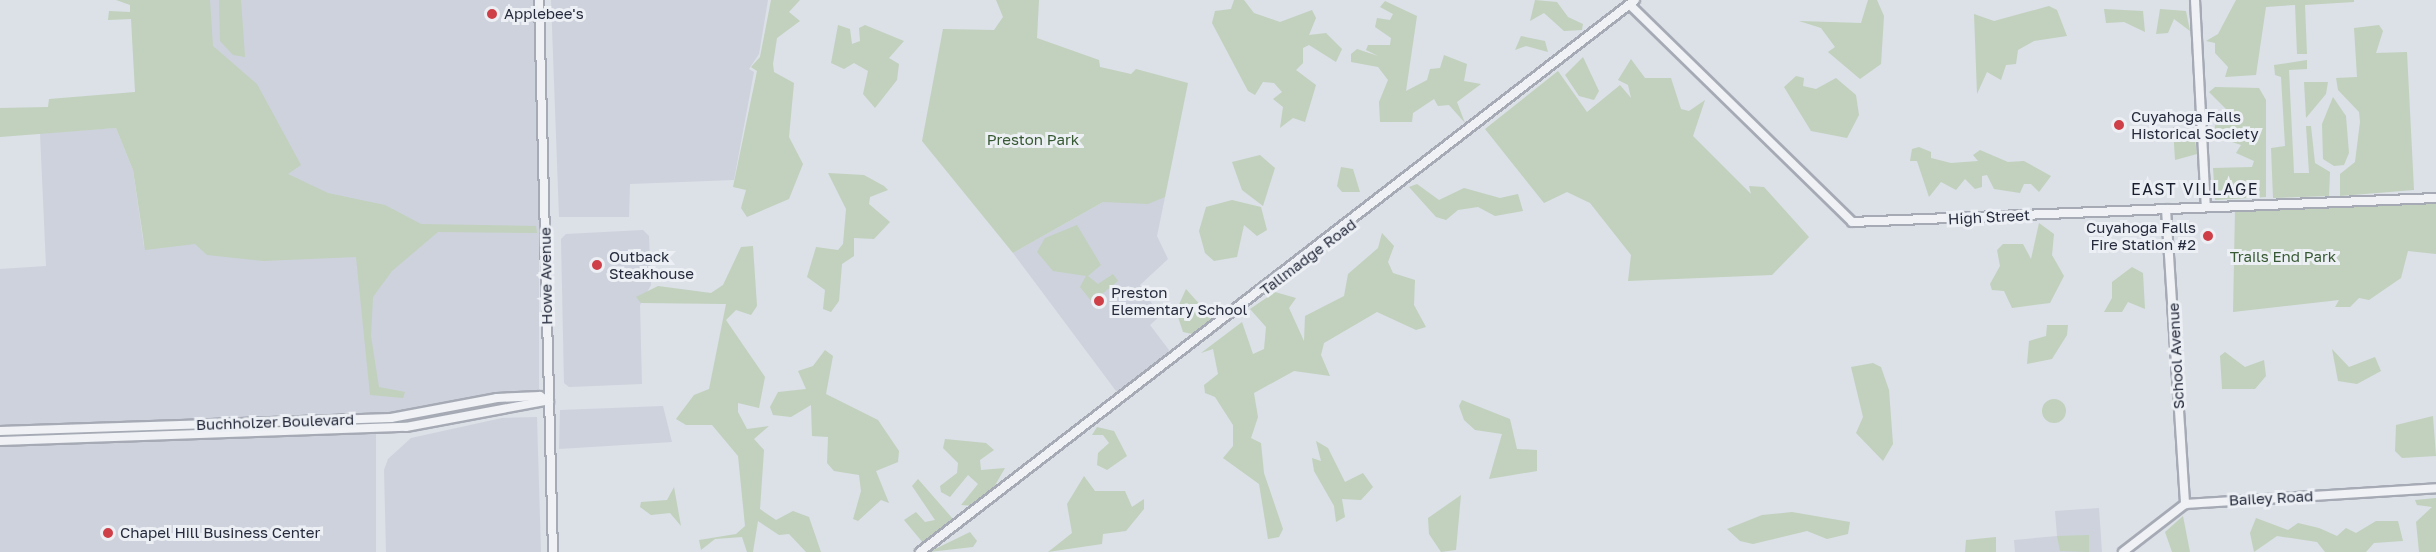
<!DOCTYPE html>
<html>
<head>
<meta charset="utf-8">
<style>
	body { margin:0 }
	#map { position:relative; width:2436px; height:552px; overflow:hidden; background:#dce0e7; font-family:"Golos Text",sans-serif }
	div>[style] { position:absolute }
	.built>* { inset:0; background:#ced2dc; transform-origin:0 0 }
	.green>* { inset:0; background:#c1d1bd }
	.round { border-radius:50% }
	.roads { filter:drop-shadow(2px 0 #a5aab4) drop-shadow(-2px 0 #a5aab4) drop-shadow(0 2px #a5aab4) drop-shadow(0 -2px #a5aab4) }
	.tertiary>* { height:8px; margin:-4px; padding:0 4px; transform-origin:4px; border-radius:4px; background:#eff1f5 }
	.dots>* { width:16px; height:16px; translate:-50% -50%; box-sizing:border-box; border:3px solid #eceff4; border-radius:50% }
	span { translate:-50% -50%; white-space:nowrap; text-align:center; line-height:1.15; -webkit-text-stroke:6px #eceff4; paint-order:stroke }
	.poi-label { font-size:15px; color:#262c3d }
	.left { translate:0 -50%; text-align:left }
	.right { translate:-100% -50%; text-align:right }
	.park-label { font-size:15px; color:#375933 }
	.street-label { font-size:15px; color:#262c3d }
	.neighbourhood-label { font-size:16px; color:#191e2e; letter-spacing:1.5px }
</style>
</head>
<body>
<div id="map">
	<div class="built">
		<i style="clip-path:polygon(132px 0,539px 0,545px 226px,539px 232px,539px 390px,401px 414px,0 427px,0 269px,46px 266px,40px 133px,116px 128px,133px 170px,144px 247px)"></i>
		<i style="clip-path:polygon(551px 0,768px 0,759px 54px,749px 69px,754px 72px,734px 180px,630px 184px,629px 217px,559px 217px)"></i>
		<i style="clip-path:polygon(1165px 197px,1157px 236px,1168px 259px,1140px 285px,1160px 316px,1150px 325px,1172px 354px,1119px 395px,1013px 253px,1103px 202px)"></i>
		<i style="clip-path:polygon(643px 230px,649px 236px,651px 285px,640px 305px,642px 384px,569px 387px,564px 383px,561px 239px,566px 234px)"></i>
		<i style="clip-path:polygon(663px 406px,672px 442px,559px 449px,560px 410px)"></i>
		<i style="clip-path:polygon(537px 417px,541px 552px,386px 552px,384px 470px,388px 459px,411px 438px,502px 418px)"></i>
		<i style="left:376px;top:429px;width:123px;height:376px;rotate:90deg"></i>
		<i style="clip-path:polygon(2099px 508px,2102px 552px,2015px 552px,2014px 540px,2057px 536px,2055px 511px)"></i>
	</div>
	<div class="green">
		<i style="clip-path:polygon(116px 0,210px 0,213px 46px,257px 84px,301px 165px,288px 174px,328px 193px,385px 205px,421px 224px,536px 226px,537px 233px,438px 232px,392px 271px,373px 297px,371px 336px,379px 387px,405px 392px,403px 398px,370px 395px,356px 257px,263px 261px,207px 255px,195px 244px,145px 250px,133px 170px,116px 128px,0 137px,0 108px,48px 107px,49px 99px,135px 92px,131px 19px,108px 20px,109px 11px,130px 12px,130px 5px)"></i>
		<i style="clip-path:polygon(219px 0,241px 0,245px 57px,233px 55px,220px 41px)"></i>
		<i style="clip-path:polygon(771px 0,800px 0,789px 12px,800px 21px,777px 38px,773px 64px,774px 72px,794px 83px,789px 137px,803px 164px,789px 199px,747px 217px,741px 208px,746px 190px,733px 187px,757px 71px,751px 67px,760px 57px)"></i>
		<i style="clip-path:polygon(996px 0,1039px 0,1037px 38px,1099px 60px,1100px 67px,1131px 74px,1136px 69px,1188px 83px,1165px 197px,1148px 204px,1103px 202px,1013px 253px,922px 141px,943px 29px,994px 30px,1003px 17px)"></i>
		<i style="clip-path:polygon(1234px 0,1244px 0,1254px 13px,1280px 22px,1312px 10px,1316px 18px,1309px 35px,1326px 33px,1342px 49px,1336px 62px,1309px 45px,1303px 48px,1303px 63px,1296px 70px,1316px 85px,1305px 122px,1293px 118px,1280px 128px,1283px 107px,1273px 99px,1282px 92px,1274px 83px,1263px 82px,1255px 95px,1248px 91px,1212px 23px,1215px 11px,1231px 9px)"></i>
		<i style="clip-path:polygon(1535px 0,1557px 2px,1568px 17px,1583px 24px,1582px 30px,1564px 31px,1544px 13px,1530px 21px)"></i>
		<i style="clip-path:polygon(1868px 0,1877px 0,1884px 16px,1881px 64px,1860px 79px,1828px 52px,1835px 47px,1821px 28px,1799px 21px,1861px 23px)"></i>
		<i style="clip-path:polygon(2236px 0,2354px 0,2354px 2px,2305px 5px,2307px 54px,2297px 54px,2295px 5px,2266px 7px,2256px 75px,2225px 77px,2228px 67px,2215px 53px,2215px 43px,2206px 41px,2218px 34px)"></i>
		<i style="clip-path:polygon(1385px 1px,1417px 16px,1406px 91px,1427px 80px,1430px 69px,1440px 68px,1444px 55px,1467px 64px,1464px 81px,1481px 84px,1457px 102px,1465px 123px,1449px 105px,1438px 106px,1434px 99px,1413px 113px,1412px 122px,1380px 122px,1379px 102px,1388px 80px,1378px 67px,1351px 62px,1351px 54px,1357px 49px,1378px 56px,1366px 50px,1368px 45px,1390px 45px,1391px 38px,1375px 27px,1377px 18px,1390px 20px,1393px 14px,1380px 7px)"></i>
		<i style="clip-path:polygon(2049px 6px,2057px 10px,2067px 36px,2034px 41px,2018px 50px,2016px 64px,2006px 65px,2001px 80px,1987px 72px,1977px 94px,1974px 14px,1994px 21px)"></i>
		<i style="clip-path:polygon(2104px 9px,2143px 11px,2145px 32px,2124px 22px,2106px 23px)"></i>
		<i style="clip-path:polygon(2160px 9px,2186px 11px,2190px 31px,2174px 19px,2168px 33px,2156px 34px)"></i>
		<i style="clip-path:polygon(838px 25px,850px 29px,852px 44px,860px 41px,859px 28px,865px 25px,904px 41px,889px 58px,899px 64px,897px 80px,875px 108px,863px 94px,868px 71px,854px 63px,844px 69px,831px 63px)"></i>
		<i style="clip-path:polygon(2379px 25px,2383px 31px,2376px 53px,2407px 52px,2414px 190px,2340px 196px,2340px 174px,2355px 162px,2360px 122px,2359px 112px,2338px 90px,2336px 78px,2357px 77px,2354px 28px)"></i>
		<i style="clip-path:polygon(1521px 36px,1545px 41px,1548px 52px,1526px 46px,1515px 50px)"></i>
		<i style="clip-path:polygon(1583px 57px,1599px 91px,1594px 100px,1579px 96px,1565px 75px)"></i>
		<i style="clip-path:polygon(1631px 59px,1645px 78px,1671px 78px,1681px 109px,1689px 111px,1705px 100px,1693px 136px,1751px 194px,1749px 186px,1764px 187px,1809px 237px,1772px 275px,1628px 281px,1631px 255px,1590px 203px,1567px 192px,1544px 203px,1485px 129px,1558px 71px,1587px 112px,1620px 85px,1631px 98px,1628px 85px,1618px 80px)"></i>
		<i style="clip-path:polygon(2307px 60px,2307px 69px,2289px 70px,2294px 173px,2309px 173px,2306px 126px,2311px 126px,2315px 163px,2330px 172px,2329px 196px,2273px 198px,2271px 148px,2285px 146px,2281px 77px,2275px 75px,2274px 65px)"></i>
		<i style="clip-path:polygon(1796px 76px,1804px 78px,1803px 86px,1816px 89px,1836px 78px,1856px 95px,1859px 115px,1847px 138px,1811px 131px,1784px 87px)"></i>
		<i style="clip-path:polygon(2304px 82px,2328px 82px,2326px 94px,2306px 118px)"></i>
		<i style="clip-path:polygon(2215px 87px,2259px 88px,2266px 100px,2266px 197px,2215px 200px,2213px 168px,2252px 167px,2254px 161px,2236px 153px,2241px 145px,2214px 136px,2215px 125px,2229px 121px,2228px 111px,2209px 92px)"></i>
		<i style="clip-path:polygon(2333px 97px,2346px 116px,2349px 153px,2344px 165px,2334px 166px,2323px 159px,2322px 124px)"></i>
		<i style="clip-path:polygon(2173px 127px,2194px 133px,2197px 154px,2175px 160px)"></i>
		<i style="clip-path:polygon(1919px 147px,1931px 152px,1931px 158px,1951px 163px,1978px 161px,1973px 155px,1980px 150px,2008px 162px,2024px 161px,2051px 176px,2039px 192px,2031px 184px,2024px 184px,2020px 193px,1994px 189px,1987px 175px,1982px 176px,1982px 187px,1975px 189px,1965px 179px,1956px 190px,1941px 182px,1929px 197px,1917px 161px,1910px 161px,1912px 149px)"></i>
		<i style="clip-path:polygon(1260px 155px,1275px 168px,1263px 206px,1242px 190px,1232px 162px)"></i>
		<i style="clip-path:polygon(1341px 167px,1353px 169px,1360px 192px,1342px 192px,1337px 186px)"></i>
		<i style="clip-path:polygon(828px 173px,864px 175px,884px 186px,888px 190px,870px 197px,869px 204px,890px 222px,874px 239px,854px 238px,854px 256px,842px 264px,839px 301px,831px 312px,823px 309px,825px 290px,807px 277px,816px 247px,838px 250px,843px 244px,846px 209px)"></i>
		<i style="clip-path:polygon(1417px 184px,1439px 200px,1464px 188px,1500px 198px,1518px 194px,1523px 211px,1495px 216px,1478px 207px,1458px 210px,1446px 220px,1436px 217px,1409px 187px)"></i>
		<i style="clip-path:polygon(1232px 200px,1261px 207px,1267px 230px,1257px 236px,1244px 225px,1237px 257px,1214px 261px,1205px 253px,1199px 231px,1206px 207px)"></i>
		<i style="clip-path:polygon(2436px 201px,2436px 254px,2408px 251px,2401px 278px,2369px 300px,2359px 298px,2350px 307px,2335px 307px,2339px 300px,2233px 312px,2235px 210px)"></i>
		<i style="clip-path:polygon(2039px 223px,2054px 234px,2052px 255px,2064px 276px,2050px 303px,2012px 308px,2004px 291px,1992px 290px,1990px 284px,2000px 266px,1997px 250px,2003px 244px,2023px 244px,2031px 259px)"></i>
		<i style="clip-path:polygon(1077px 225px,1101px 265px,1088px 276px,1098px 284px,1113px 274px,1118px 281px,1092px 302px,1080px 287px,1086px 276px,1053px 271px,1037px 252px,1045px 238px)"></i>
		<i style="clip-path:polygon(1382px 233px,1394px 246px,1388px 262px,1393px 273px,1415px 280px,1414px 305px,1426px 327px,1416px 330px,1377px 312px,1324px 343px,1321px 355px,1330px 376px,1294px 371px,1254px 393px,1258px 417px,1251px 438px,1261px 443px,1264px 473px,1283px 529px,1279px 537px,1268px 539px,1259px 484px,1223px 458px,1233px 446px,1233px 425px,1215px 397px,1205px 393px,1204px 385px,1218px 374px,1213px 349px,1201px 353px,1242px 322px,1253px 354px,1264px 349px,1266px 327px,1250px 309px,1275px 292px,1296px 298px,1289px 308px,1304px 341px,1305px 316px,1344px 296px,1348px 274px,1378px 248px)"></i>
		<i style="clip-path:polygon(753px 246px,757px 306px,751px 315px,736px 310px,726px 320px,765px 377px,759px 408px,738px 403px,738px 412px,747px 429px,769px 426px,754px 439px,764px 450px,760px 509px,776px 520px,793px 511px,809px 517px,821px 552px,806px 552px,789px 534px,779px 535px,758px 521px,753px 552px,747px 552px,742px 537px,715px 539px,701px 550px,699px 540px,736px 534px,745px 526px,738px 456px,712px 425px,686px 425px,676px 419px,694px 395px,709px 389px,726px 304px,641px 303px,636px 297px,658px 286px,711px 293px,723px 285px,741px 247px)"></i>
		<i style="clip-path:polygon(2132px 267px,2143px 273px,2145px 309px,2128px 302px,2122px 312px,2104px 312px,2112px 298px,2112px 282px)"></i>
		<i style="clip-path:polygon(1186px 289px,1211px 317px,1208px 328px,1197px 335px,1183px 332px,1176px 311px)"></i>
		<i style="clip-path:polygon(2047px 325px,2068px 325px,2067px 335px,2052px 359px,2027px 364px,2029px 341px,2046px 336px)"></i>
		<i style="clip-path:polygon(2332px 349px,2349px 367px,2375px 357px,2381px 371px,2357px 384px,2338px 381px)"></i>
		<i style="clip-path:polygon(825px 350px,833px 356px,826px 394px,878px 420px,899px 451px,898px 462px,876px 471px,889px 503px,881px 500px,858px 521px,853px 519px,861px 491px,859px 475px,834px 471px,827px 463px,828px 437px,812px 436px,811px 405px,791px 417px,773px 415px,770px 407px,778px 392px,806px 389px,798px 371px,813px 366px)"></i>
		<i style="clip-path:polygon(2225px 352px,2245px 367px,2264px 360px,2266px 376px,2255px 389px,2222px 389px,2220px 356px)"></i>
		<i style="clip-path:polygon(1873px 363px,1881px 367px,1889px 390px,1893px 444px,1883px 461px,1856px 433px,1863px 417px,1851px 367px)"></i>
		<i class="round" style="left:2042px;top:399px;width:24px;height:24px"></i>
		<i style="clip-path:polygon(1462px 400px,1510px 419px,1517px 449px,1537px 450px,1537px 471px,1489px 479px,1502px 434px,1475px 430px,1464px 420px,1459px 406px)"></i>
		<i style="clip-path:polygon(2433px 416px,2436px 456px,2402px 458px,2395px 451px,2396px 425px)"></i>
		<i style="clip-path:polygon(1097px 427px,1114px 431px,1127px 456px,1107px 470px,1097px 465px,1098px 453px,1109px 443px,1103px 435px,1092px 435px)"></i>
		<i style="clip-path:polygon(945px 439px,986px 443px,994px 450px,980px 460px,981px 470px,1005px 468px,990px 494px,974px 506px,961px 505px,978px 484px,968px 475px,950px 497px,941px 492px,940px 486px,957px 473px,958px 463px,943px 448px)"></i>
		<i style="clip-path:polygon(1316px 441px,1328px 448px,1345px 482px,1363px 473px,1373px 487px,1361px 500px,1342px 499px,1345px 517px,1336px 522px,1334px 506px,1314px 471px,1312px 458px,1321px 461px)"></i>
		<i style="clip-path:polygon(1084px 476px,1095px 491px,1125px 491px,1132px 507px,1144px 499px,1144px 509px,1126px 531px,1103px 534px,1102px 544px,1048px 552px,1072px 533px,1067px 504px)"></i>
		<i style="clip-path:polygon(918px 479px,953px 519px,924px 544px,904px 520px,916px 512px,925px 522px,935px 520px,912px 486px)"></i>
		<i style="clip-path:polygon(674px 487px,681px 526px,670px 513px,651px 515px,640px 507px,641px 502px,667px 500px)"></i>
		<i style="clip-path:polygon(1461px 495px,1456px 550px,1441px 552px,1429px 534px,1428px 518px)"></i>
		<i style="clip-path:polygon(2436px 498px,2436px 552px,2419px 552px,2416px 522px,2432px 507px,2417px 505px,2415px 500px)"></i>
		<i style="clip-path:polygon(1792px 512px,1850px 522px,1848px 534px,1827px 539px,1807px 531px,1753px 544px,1740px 541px,1727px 529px,1762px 515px)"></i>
		<i style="clip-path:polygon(2183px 516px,2190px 552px,2172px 552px,2165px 532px)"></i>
		<i style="clip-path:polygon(2256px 518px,2288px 530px,2298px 523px,2319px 528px,2337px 536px,2346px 528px,2356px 533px,2376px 521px,2398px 521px,2403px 541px,2374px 543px,2366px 552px,2325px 552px,2317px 542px,2277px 536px,2254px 552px,2250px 533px)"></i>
		<i style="clip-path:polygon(970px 532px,977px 541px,973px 547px,929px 552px)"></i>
		<i style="clip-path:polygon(2089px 535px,2089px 552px,2060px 551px,2057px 536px)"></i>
		<i style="clip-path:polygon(1996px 537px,1996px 552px,1965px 552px,1966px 540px)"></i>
	</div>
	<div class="roads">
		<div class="tertiary">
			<i style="left:539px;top:0;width:552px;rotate:88.55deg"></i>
			<i style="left:2195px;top:0;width:207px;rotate:87deg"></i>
			<i style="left:1630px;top:5px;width:310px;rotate:44.3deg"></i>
			<i style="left:1852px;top:222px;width:584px;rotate:-2.35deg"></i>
			<i style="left:2166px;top:209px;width:296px;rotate:86.3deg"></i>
			<i style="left:0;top:431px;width:391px;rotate:-1.9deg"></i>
			<i style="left:391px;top:418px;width:108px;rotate:-10.7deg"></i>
			<i style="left:497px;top:398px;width:43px;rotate:-2.7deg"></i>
			<i style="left:540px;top:396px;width:11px;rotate:34deg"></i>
			<i style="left:0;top:441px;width:406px;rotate:-2deg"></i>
			<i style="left:406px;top:427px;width:141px;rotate:-10.6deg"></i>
			<i style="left:920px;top:552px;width:903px;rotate:-37.67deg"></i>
			<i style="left:2123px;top:552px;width:78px;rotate:-37.7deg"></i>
			<i style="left:2185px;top:504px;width:252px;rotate:-3.6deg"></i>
		</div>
	</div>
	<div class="dots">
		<i style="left:492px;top:14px;background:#ce3f48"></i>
		<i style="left:2119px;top:125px;background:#ce3f48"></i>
		<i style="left:2208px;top:236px;background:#ce3f48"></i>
		<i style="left:597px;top:265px;background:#ce3f48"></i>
		<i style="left:1099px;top:301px;background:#ce3f48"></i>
		<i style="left:108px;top:533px;background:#ce3f48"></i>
	</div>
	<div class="poi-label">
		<span class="left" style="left:504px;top:14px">Applebee's</span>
		<span class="left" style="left:2131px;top:125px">Cuyahoga Falls<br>Historical Society</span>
		<span class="right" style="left:2196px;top:236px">Cuyahoga Falls<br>Fire Station #2</span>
		<span class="left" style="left:609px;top:265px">Outback<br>Steakhouse</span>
		<span class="left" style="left:1111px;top:301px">Preston<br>Elementary School</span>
		<span class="left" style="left:120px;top:533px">Chapel Hill Business Center</span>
	</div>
	<div class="park-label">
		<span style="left:1033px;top:140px">Preston Park</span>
		<span style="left:2283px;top:257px">Trails End Park</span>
	</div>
	<div class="street-label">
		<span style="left:1989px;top:217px;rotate:-3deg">High Street</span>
		<span style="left:1308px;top:257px;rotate:-37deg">Tallmadge Road</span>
		<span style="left:546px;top:276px;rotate:-91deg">Howe Avenue</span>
		<span style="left:2176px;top:356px;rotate:-93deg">School Avenue</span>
		<span style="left:275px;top:422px;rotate:-2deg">Buchholzer Boulevard</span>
		<span style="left:2271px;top:498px;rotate:-3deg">Bailey Road</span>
	</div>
	<div class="neighbourhood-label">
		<span style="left:2195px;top:189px">EAST VILLAGE</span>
	</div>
</div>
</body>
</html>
